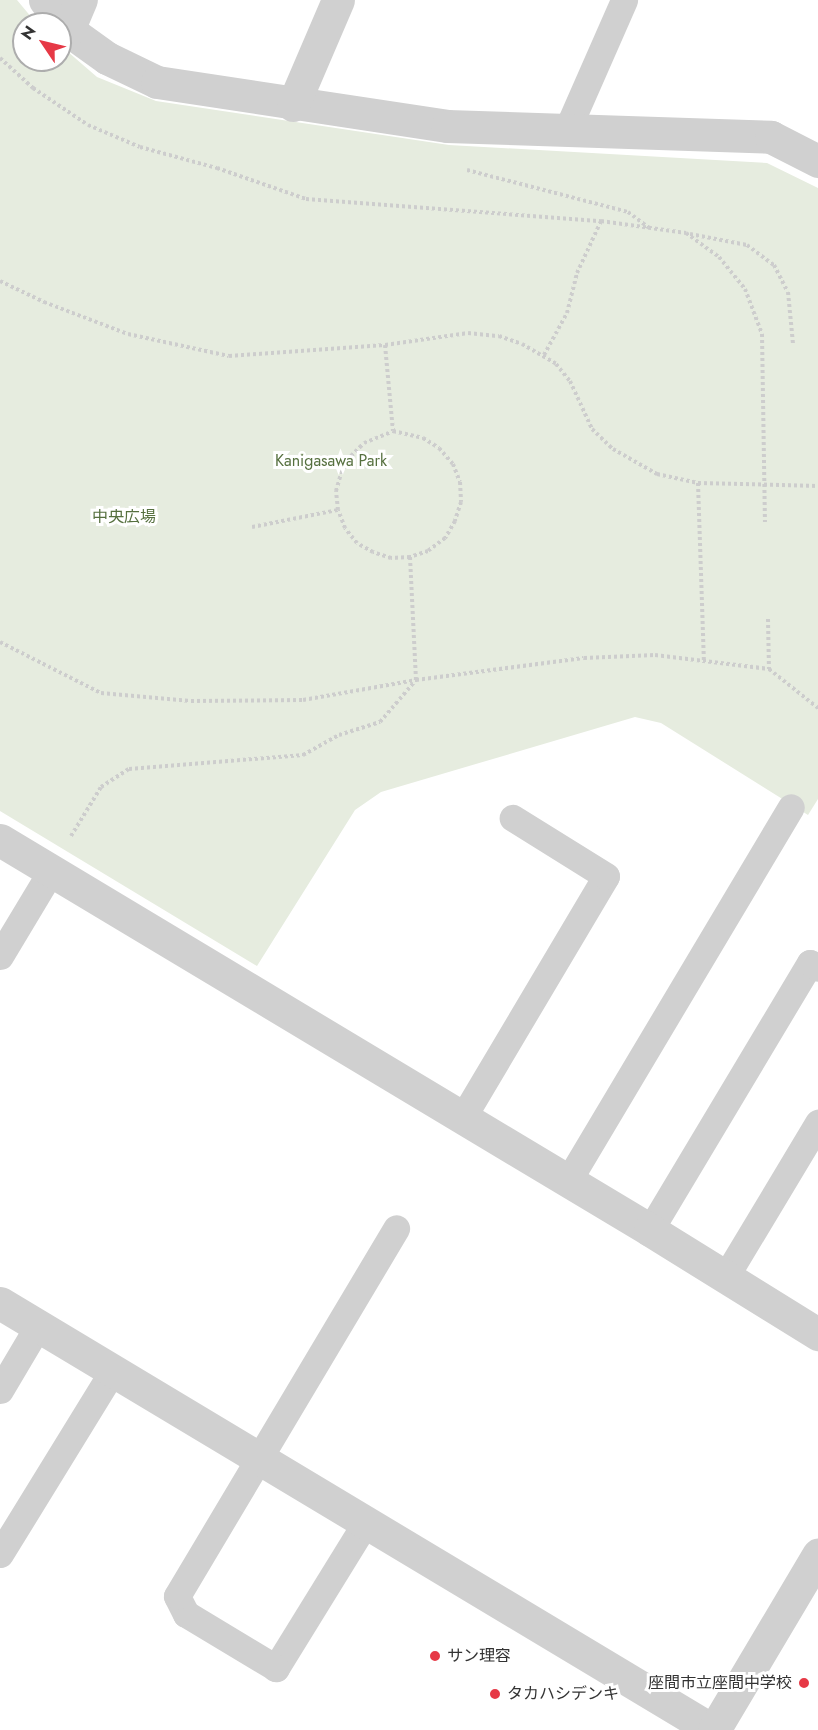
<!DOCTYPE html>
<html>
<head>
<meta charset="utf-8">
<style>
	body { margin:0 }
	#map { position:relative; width:818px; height:1730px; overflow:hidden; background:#fff; font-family:Jost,"Noto Sans JP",sans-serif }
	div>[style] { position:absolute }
	.green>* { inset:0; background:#e6ecdf }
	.path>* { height:4px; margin-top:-2px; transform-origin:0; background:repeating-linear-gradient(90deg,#cdcdcd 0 3px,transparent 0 6px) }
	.service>* { height:27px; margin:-13.5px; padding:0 13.5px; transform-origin:13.5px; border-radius:13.5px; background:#d0d0d0 }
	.minor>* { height:33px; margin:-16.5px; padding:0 16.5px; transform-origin:16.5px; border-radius:16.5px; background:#d0d0d0 }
	.dots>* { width:16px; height:16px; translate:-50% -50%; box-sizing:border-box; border:3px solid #fff; border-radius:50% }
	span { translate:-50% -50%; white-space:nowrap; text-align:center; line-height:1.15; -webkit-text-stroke:6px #fff; paint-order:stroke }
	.park-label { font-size:16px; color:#56703f }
	.poi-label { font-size:16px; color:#333 }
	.left { translate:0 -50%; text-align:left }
	.right { translate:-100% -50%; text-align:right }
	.north { position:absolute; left:12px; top:12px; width:60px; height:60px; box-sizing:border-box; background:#fff; border:2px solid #adadad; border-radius:50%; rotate:305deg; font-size:16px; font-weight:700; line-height:24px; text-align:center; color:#333 }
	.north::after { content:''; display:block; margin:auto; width:21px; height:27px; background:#e63946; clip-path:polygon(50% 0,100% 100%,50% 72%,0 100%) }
</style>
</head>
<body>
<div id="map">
	<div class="green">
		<i style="clip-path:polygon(0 0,17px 0,37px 24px,24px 24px,24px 60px,60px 60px,60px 45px,97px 77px,156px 101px,449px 145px,767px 163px,818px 188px,818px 799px,808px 815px,661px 723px,635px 717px,381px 792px,355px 810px,257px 966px,0 811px)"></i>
	</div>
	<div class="path">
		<i style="left:0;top:58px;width:45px;rotate:42.3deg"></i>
		<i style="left:33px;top:88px;width:66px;rotate:33.9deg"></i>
		<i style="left:88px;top:125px;width:56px;rotate:22.9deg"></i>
		<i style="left:140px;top:147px;width:80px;rotate:15.3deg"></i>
		<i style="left:217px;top:168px;width:94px;rotate:19.2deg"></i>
		<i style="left:306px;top:199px;width:296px;rotate:4.3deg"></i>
		<i style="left:601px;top:221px;width:86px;rotate:8deg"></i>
		<i style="left:686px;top:233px;width:41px;rotate:36deg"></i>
		<i style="left:719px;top:257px;width:41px;rotate:50.9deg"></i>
		<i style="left:745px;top:289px;width:48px;rotate:69.3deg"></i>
		<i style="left:762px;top:334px;width:188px;rotate:89.1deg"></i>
		<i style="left:467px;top:170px;width:166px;rotate:14.6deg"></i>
		<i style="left:628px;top:212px;width:26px;rotate:37deg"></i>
		<i style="left:690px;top:234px;width:58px;rotate:10.9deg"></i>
		<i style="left:747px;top:245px;width:34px;rotate:37deg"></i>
		<i style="left:774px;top:265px;width:30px;rotate:63deg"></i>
		<i style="left:788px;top:292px;width:52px;rotate:84.5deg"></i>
		<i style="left:0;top:281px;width:49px;rotate:25.5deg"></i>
		<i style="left:44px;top:302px;width:90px;rotate:20.9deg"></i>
		<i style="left:128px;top:334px;width:103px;rotate:12.3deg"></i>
		<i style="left:229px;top:356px;width:156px;rotate:-4deg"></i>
		<i style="left:385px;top:345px;width:84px;rotate:-8.2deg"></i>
		<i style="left:468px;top:333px;width:31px;rotate:6deg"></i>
		<i style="left:499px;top:336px;width:24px;rotate:19deg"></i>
		<i style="left:522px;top:344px;width:39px;rotate:30deg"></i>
		<i style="left:556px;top:364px;width:22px;rotate:51deg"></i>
		<i style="left:570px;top:381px;width:53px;rotate:65.4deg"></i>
		<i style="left:592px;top:429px;width:29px;rotate:44deg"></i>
		<i style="left:613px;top:449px;width:51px;rotate:29.6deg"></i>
		<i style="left:657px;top:474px;width:42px;rotate:12.4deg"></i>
		<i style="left:698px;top:483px;width:120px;rotate:1.4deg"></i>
		<i style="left:385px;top:345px;width:86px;rotate:84.7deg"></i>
		<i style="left:544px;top:355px;width:48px;rotate:-61.3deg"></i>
		<i style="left:567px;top:313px;width:41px;rotate:-76deg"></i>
		<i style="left:577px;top:273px;width:57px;rotate:-65.2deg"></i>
		<i style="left:393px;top:431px;width:31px;rotate:13deg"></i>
		<i style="left:423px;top:438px;width:19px;rotate:32deg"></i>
		<i style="left:439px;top:448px;width:21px;rotate:49deg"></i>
		<i style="left:453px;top:464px;width:19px;rotate:69deg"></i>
		<i style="left:460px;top:482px;width:20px;rotate:87deg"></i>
		<i style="left:461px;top:502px;width:20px;rotate:108deg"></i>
		<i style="left:455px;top:521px;width:20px;rotate:120deg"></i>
		<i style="left:445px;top:538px;width:21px;rotate:143deg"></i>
		<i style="left:428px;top:551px;width:19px;rotate:162deg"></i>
		<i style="left:410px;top:557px;width:19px;rotate:177deg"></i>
		<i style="left:391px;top:558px;width:19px;rotate:-162deg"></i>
		<i style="left:373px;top:552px;width:18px;rotate:-151deg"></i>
		<i style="left:357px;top:543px;width:19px;rotate:-129deg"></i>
		<i style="left:345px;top:528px;width:19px;rotate:-111deg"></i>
		<i style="left:338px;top:510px;width:19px;rotate:-96deg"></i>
		<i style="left:336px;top:491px;width:19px;rotate:-74deg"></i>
		<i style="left:341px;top:473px;width:20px;rotate:-60deg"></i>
		<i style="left:351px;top:456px;width:18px;rotate:-45deg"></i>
		<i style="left:364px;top:443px;width:31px;rotate:-22deg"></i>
		<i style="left:698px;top:483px;width:178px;rotate:88.1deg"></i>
		<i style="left:252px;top:527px;width:88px;rotate:-11.2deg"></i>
		<i style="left:768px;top:619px;width:50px;rotate:88.9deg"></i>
		<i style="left:0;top:642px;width:113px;rotate:26.8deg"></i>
		<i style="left:101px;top:693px;width:90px;rotate:5.1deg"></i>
		<i style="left:191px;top:701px;width:112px;rotate:-0.5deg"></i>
		<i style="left:303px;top:700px;width:115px;rotate:-10deg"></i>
		<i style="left:416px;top:680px;width:169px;rotate:-7.5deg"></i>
		<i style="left:584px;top:658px;width:71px;rotate:-2.4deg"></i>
		<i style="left:655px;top:655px;width:115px;rotate:7deg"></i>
		<i style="left:769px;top:669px;width:63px;rotate:38.5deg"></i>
		<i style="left:71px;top:836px;width:57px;rotate:-58.5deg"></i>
		<i style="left:101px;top:787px;width:33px;rotate:-33deg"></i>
		<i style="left:129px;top:769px;width:175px;rotate:-4.6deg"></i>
		<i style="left:303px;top:755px;width:41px;rotate:-29.1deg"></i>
		<i style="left:339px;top:735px;width:43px;rotate:-17.6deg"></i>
		<i style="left:380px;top:722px;width:55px;rotate:-49.4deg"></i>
		<i style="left:416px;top:680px;width:123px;rotate:-92.8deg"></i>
	</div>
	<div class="service">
		<i style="left:567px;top:130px;width:142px;rotate:-66.3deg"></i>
		<i style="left:0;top:956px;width:99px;rotate:-59deg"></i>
		<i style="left:463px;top:1117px;width:280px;rotate:-59.3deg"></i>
		<i style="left:606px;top:876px;width:110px;rotate:-148.1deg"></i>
		<i style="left:568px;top:1181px;width:435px;rotate:-59.2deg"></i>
		<i style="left:650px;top:1230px;width:311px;rotate:-59.1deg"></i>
		<i style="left:810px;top:963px;width:9px;rotate:32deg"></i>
		<i style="left:726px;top:1276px;width:179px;rotate:-59deg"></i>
		<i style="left:0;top:1390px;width:74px;rotate:-59.3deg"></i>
		<i style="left:366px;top:1522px;width:172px;rotate:121.7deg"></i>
		<i style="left:276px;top:1668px;width:105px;rotate:-149deg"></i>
		<i style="left:186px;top:1614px;width:20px;rotate:-117deg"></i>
		<i style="left:177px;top:1596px;width:428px;rotate:-59.2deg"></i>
		<i style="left:0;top:1554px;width:216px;rotate:-58.4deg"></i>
	</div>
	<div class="minor">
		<i style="left:45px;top:0;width:38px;rotate:53deg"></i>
		<i style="left:68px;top:30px;width:48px;rotate:35.7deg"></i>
		<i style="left:107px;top:58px;width:55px;rotate:25.6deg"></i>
		<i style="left:157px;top:82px;width:293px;rotate:8.6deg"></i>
		<i style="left:447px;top:126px;width:324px;rotate:1.9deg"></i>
		<i style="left:771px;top:137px;width:53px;rotate:27.1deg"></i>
		<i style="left:68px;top:30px;width:33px;rotate:-67deg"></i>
		<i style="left:293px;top:105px;width:114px;rotate:-66.8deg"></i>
		<i style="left:0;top:840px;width:758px;rotate:30.96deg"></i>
		<i style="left:650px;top:1230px;width:198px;rotate:31.8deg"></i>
		<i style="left:0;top:1303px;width:830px;rotate:30.95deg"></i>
		<i style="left:714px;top:1730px;width:204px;rotate:-59.3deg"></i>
	</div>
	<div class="dots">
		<i style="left:435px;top:1656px;background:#e63946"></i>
		<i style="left:804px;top:1683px;background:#e63946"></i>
		<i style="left:495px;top:1694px;background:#e63946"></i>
	</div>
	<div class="park-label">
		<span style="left:331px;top:461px">Kanigasawa Park</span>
		<span style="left:124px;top:517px">中央広場</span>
	</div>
	<div class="poi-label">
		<span class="left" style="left:447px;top:1656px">サン理容</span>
		<span class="right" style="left:792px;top:1683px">座間市立座間中学校</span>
		<span class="left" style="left:507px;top:1694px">タカハシデンキ</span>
	</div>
	<div class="north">N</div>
</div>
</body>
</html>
